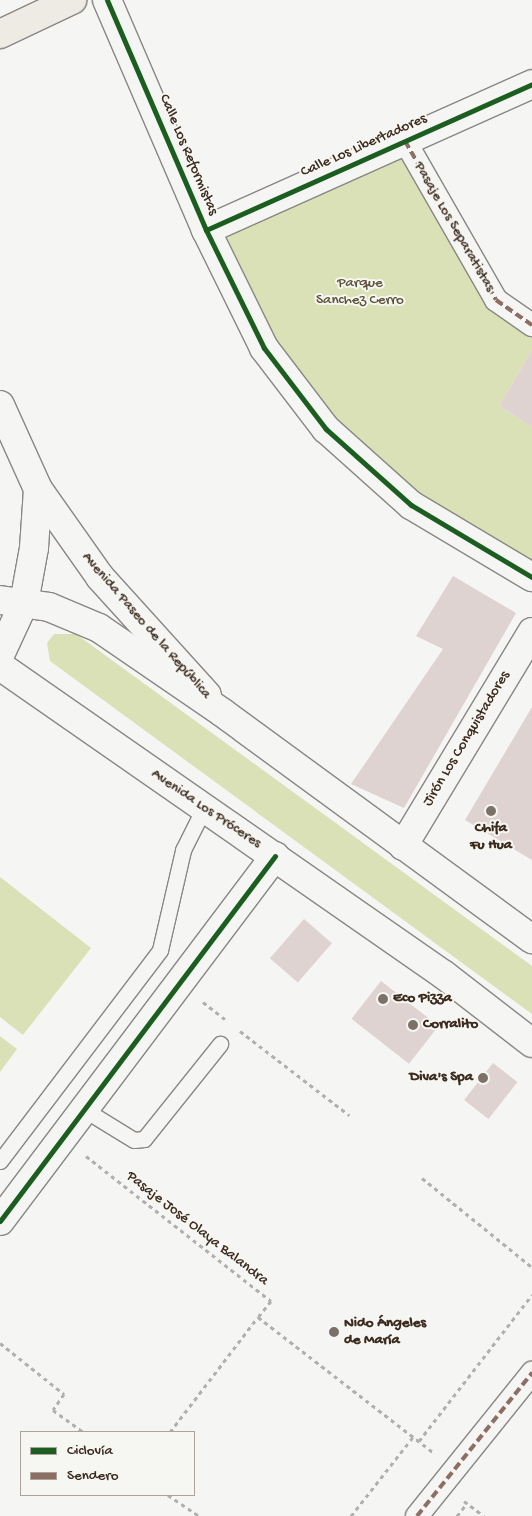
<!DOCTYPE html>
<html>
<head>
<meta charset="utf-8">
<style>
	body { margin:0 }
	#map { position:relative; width:532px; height:1516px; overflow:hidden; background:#f5f5f3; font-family:"Gochi Hand",sans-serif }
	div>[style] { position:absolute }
	.green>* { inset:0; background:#dae1b6 }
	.building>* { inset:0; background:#ded3d1; transform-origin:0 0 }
	.path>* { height:3px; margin-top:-1.5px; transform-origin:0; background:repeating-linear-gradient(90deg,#b2b0ae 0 4px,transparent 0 8px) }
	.roads { filter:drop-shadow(1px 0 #8a8683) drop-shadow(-1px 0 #8a8683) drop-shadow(0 1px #8a8683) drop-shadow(0 -1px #8a8683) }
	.service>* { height:15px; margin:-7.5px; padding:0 7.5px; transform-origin:7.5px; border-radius:7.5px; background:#f5f5f3 }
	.pedestrian>* { height:22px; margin:-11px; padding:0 11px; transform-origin:11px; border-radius:11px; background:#f5f5f3 }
	.minor>* { height:28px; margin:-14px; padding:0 14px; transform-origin:14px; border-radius:14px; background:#f5f5f3 }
	.secondary>* { height:28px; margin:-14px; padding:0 14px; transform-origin:14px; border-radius:14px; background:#f5f5f3 }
	.primary>* { height:28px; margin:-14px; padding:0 14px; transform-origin:14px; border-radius:14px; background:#eeebe4 }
	.quiet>* { height:4px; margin-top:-2px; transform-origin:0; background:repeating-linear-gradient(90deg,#8d6e63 0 8px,transparent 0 12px) }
	.cycleway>* { height:5px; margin:-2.5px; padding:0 2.5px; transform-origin:2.5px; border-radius:2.5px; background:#1b5e20 }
	.dots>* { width:14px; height:14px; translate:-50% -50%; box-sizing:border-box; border:2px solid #f6f6f2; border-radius:50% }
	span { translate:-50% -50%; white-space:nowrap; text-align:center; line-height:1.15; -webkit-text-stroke:4px #f6f6f2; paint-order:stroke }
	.street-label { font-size:15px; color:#3b2a1e }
	.park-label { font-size:15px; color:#5d5438 }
	.poi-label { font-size:15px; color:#3b2a1e; font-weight:700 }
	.left { translate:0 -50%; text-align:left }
	.right { translate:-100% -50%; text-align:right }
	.legend { position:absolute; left:20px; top:1431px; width:175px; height:65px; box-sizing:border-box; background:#f6f6f2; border:1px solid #aba49d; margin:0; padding:6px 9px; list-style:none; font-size:15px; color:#3b2a1e }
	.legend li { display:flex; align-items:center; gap:10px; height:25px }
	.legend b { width:25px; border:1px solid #aba49d }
</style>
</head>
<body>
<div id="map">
	<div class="green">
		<i style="clip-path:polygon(405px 141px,492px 308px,532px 336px,532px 350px,499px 406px,532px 427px,532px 577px,326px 429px,206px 230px)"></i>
		<i style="clip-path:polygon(54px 634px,76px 634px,532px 966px,532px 1014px,50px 661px,47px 643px)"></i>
		<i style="clip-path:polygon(0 877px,91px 948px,23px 1035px,0 1017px)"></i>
		<i style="clip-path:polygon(0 1036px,17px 1049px,0 1072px)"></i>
	</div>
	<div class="building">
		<i style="clip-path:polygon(532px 350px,532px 427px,499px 406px)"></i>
		<i style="clip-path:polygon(453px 576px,516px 613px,404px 808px,351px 784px,443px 649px,416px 636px)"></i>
		<i style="clip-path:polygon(532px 707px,532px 860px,465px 820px)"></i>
		<i style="left:304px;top:919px;width:37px;height:52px;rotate:41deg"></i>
		<i style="left:381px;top:981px;width:73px;height:48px;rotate:38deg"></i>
		<i style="left:493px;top:1063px;width:31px;height:47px;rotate:38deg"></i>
	</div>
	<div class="path">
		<i style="left:203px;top:1002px;width:31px;rotate:38deg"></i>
		<i style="left:240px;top:1031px;width:138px;rotate:37.6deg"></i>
		<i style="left:86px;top:1156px;width:235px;rotate:38.1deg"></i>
		<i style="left:271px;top:1301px;width:21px;rotate:129deg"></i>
		<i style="left:258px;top:1317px;width:222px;rotate:37.7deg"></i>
		<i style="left:422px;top:1178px;width:141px;rotate:39deg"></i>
		<i style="left:0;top:1343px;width:82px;rotate:38.6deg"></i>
		<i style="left:64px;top:1394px;width:19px;rotate:125deg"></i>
		<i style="left:53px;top:1410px;width:37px;rotate:36deg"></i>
		<i style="left:170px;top:1432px;width:145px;rotate:-52.6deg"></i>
		<i style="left:419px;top:1441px;width:185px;rotate:-52.3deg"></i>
		<i style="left:168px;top:1495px;width:37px;rotate:34deg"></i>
		<i style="left:464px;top:1501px;width:25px;rotate:37deg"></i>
		<i style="left:351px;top:1516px;width:100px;rotate:-51.9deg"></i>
		<i style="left:457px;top:1516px;width:16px;rotate:-52deg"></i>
	</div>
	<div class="roads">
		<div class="service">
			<i style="left:85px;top:1110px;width:57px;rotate:31.5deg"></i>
			<i style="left:134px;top:1140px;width:10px;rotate:-6deg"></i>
			<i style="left:144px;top:1139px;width:122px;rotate:-51.3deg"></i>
			<i style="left:0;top:1161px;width:265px;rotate:-52.8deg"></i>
			<i style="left:160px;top:950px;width:103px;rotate:-77deg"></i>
			<i style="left:183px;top:850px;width:47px;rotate:-63.4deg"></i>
		</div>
		<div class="pedestrian">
			<i style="left:405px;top:141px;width:183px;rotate:60.2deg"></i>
			<i style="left:496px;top:300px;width:44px;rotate:34.8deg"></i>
			<i style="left:417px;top:1516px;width:184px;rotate:-51.2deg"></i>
		</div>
		<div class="minor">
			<i style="left:107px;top:0;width:250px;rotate:66.7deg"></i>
			<i style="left:206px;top:230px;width:131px;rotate:63.8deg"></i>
			<i style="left:264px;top:348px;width:102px;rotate:52.6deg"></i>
			<i style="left:326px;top:429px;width:114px;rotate:41.8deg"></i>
			<i style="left:411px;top:505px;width:141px;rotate:30.8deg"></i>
			<i style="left:206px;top:230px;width:357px;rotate:-24.1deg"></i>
			<i style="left:0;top:405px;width:92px;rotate:65.7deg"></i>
			<i style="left:38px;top:489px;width:59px;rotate:93.9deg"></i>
			<i style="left:34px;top:548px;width:56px;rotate:100.3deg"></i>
			<i style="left:24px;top:603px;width:57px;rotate:114.8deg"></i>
			<i style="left:38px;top:489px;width:108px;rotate:54.8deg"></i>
			<i style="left:100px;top:577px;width:159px;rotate:47.8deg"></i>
			<i style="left:403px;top:846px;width:250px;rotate:-58.9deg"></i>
			<i style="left:0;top:1221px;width:457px;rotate:-53deg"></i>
		</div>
		<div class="secondary">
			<i style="left:0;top:600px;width:49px;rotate:8.1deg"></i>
			<i style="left:49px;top:607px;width:54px;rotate:22.8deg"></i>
			<i style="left:99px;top:628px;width:150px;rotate:34.4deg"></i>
			<i style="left:223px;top:713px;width:383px;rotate:36.2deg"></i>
			<i style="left:0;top:666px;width:541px;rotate:34.84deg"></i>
			<i style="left:444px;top:975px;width:111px;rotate:37.7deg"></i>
		</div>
		<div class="primary">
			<i style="left:0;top:34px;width:80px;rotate:-25.3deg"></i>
		</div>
	</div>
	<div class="quiet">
		<i style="left:405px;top:141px;width:183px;rotate:60.2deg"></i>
		<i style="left:496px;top:300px;width:44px;rotate:34.8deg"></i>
		<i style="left:417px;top:1516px;width:184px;rotate:-51.2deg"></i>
	</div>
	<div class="cycleway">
		<i style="left:107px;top:0;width:250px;rotate:66.7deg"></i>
		<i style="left:206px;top:230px;width:131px;rotate:63.8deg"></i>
		<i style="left:264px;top:348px;width:102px;rotate:52.6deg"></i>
		<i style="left:326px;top:429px;width:114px;rotate:41.8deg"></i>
		<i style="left:411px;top:505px;width:141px;rotate:30.8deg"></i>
		<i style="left:206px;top:230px;width:357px;rotate:-24.1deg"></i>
		<i style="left:0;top:1221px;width:457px;rotate:-53deg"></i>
	</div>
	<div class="dots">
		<i style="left:491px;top:811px;background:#7c7169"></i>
		<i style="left:383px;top:999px;background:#7c7169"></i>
		<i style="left:413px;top:1025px;background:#7c7169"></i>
		<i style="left:483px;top:1078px;background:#7c7169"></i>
		<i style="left:334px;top:1332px;background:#7c7169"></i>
	</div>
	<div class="street-label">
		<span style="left:364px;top:146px;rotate:-24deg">Calle Los Libertadores</span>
		<span style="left:188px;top:155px;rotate:67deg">Calle Los Reformistas</span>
		<span style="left:454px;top:227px;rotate:60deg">Pasaje Los Separatistas</span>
		<span style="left:146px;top:626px;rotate:49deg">Avenida Paseo de la República</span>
		<span style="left:467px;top:739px;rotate:-59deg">Jirón Los Conquistadores</span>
		<span style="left:206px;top:809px;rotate:34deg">Avenida Los Próceres</span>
		<span style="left:197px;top:1229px;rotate:38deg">Pasaje José Olaya Balandra</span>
	</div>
	<div class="park-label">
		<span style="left:360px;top:292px">Parque<br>Sanchez Cerro</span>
	</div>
	<div class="poi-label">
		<span style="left:491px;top:837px">Chifa<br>Fu Hua</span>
		<span class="left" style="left:393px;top:999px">Eco Pizza</span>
		<span class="left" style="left:423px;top:1025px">Corralito</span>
		<span class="right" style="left:473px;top:1078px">Diva's Spa</span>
		<span class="left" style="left:344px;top:1332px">Nido Ángeles<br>de María</span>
	</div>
	<ul class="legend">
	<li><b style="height:6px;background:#1b5e20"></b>Ciclovía</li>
	<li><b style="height:6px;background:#8d6e63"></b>Sendero</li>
	</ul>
</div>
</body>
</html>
